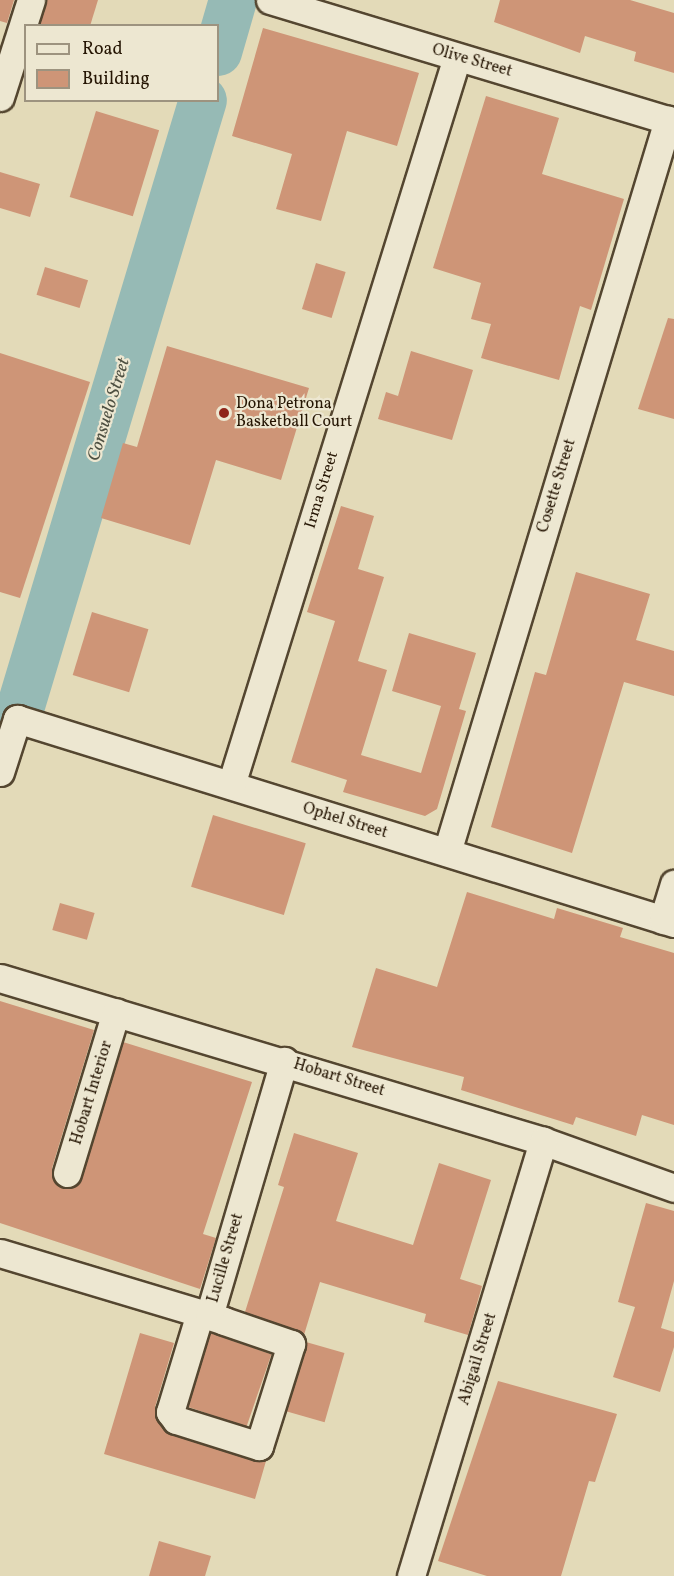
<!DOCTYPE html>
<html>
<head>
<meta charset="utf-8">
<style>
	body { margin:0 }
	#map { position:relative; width:674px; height:1576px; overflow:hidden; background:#e3dab8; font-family:Vollkorn,serif }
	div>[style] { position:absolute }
	.river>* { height:48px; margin:-24px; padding:0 24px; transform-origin:24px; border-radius:24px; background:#96bab5 }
	.building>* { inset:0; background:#ce9577; transform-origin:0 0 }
	.roads { filter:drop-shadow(2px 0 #544630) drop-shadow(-2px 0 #544630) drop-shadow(0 2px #544630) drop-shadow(0 -2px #544630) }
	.minor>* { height:27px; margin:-13.5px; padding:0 13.5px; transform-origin:13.5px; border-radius:13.5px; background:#ede7d1 }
	.dots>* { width:16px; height:16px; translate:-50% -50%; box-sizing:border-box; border:3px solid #ede7d1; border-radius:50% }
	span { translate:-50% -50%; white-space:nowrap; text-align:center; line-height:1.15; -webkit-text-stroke:4.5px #ede7d1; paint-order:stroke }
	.street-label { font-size:16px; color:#251503 }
	.poi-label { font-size:16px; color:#251503 }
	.left { translate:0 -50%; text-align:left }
	.water-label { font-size:18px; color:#4d4f41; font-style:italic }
	.legend { position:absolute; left:24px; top:24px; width:195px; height:78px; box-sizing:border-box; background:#ede7d1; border:2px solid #9d937f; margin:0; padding:8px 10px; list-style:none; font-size:18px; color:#251503 }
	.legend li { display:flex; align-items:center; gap:12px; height:30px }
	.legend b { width:30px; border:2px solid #9d937f }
</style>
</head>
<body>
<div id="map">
	<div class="river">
		<i style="left:218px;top:52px;width:54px;rotate:-73.9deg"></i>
		<i style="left:17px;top:719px;width:646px;rotate:-73.28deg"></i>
	</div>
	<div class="building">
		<i style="clip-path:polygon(0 0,14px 0,7px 23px,0 21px)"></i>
		<i style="clip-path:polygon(46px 0,98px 0,90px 26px,39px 26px)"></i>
		<i style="clip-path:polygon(500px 0,630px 0,674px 13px,674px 73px,634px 61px,636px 52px,585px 36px,580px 53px,494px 22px)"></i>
		<i style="clip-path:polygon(263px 28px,419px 73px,397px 146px,347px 131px,321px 221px,276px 209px,292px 154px,232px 136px)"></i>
		<i style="clip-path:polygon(486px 96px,559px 118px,542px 174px,624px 199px,591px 310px,580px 306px,559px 380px,481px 358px,491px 324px,471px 319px,481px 283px,433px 268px)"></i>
		<i style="left:96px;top:111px;width:66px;height:90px;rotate:17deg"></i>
		<i style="clip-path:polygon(0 172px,40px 184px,30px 217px,0 208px)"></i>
		<i style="left:316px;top:263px;width:31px;height:48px;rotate:17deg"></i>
		<i style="left:45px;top:267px;width:45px;height:29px;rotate:17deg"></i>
		<i style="clip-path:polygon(668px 318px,674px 319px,674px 419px,638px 409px)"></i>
		<i style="clip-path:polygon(167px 346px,309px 388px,281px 480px,216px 460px,190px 545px,101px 518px,123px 443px,137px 447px)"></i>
		<i style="clip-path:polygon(411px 351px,473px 370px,452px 440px,378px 419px,386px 392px,398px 396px)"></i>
		<i style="clip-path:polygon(0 353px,90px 382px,20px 598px,0 592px)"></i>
		<i style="clip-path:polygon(341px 506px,374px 516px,358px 569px,384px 577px,358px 661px,387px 670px,361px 755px,421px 773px,441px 706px,392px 691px,409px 633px,476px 653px,459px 709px,466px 711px,437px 809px,425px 816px,343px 792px,347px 780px,291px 762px,335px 621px,307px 612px)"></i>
		<i style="clip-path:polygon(576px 572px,650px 594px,636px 640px,674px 651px,674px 696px,624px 682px,572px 853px,491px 827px,535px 672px,546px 675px)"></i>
		<i style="left:92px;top:612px;width:59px;height:66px;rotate:17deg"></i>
		<i style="left:213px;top:815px;width:97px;height:75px;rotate:17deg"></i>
		<i style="clip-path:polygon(467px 892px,554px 919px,557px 908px,623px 928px,620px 937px,674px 953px,674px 1125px,642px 1115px,636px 1136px,576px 1117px,573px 1125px,461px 1090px,464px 1077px,352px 1047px,376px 968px,437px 987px)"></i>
		<i style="left:60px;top:903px;width:36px;height:28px;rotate:16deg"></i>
		<i style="clip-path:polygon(0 1001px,94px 1030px,52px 1168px,62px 1188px,71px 1188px,82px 1178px,123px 1042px,252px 1082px,203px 1234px,216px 1238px,200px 1289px,0 1223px)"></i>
		<i style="clip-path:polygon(294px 1133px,358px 1153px,336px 1221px,413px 1245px,439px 1163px,491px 1180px,460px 1279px,482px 1286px,468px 1335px,424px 1322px,426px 1314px,320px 1282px,304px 1335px,245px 1312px,284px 1187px,278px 1185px)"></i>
		<i style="clip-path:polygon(646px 1203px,674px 1211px,674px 1281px,661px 1328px,674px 1332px,674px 1347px,660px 1392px,613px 1377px,635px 1307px,618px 1302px)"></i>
		<i style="clip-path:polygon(140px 1333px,174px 1343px,155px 1407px,157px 1421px,171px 1435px,266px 1461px,255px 1499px,104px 1454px)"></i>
		<i style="left:210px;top:1333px;width:65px;height:77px;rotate:19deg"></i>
		<i style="left:306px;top:1342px;width:40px;height:72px;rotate:16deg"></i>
		<i style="clip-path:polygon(498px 1381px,617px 1414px,595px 1482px,589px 1481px,561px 1576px,487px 1576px,438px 1561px)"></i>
		<i style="clip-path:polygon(159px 1541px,211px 1556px,205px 1576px,149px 1576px)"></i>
	</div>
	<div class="roads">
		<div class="minor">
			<i style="left:270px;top:0;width:422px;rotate:16.8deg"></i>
			<i style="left:0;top:97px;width:102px;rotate:-72.3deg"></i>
			<i style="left:0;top:772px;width:56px;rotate:-72.2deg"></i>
			<i style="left:17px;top:719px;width:688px;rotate:17.25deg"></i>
			<i style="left:231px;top:785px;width:762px;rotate:-72.75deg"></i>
			<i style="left:447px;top:852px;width:765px;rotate:-73.2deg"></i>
			<i style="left:663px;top:920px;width:38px;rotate:-73deg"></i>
			<i style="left:0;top:978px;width:567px;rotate:16.71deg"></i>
			<i style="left:543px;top:1141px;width:139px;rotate:19.7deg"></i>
			<i style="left:67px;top:1173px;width:168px;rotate:-73.1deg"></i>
			<i style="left:0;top:1253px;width:209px;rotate:16.7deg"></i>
			<i style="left:200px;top:1313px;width:25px;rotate:18deg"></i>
			<i style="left:224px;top:1321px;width:71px;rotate:18.9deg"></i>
			<i style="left:291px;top:1344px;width:107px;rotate:107.4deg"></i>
			<i style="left:259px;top:1446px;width:87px;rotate:-162.6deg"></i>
			<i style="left:176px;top:1420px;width:10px;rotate:-127deg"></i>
			<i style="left:170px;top:1412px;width:103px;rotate:-73.1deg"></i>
			<i style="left:209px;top:1316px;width:266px;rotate:-73.6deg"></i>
			<i style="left:411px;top:1576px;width:455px;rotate:-73.1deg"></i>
		</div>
	</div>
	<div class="dots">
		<i style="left:224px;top:413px;background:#8f2418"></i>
	</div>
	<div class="street-label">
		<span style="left:472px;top:61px;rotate:16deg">Olive Street</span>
		<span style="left:557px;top:486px;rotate:-73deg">Cosette Street</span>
		<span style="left:322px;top:490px;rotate:-73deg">Irma Street</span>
		<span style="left:345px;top:821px;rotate:17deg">Ophel Street</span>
		<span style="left:339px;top:1078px;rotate:17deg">Hobart Street</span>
		<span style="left:92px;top:1093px;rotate:-73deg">Hobart Interior</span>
		<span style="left:226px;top:1258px;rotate:-74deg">Lucille Street</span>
		<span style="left:478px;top:1359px;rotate:-73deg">Abigail Street</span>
	</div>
	<div class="poi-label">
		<span class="left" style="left:236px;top:413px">Dona Petrona<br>Basketball Court</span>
	</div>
	<div class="water-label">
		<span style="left:110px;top:410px;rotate:-73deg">Consuelo Street</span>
	</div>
	<ul class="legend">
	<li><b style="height:8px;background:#ede7d1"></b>Road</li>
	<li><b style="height:16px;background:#ce9577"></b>Building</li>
	</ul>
</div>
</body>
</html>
